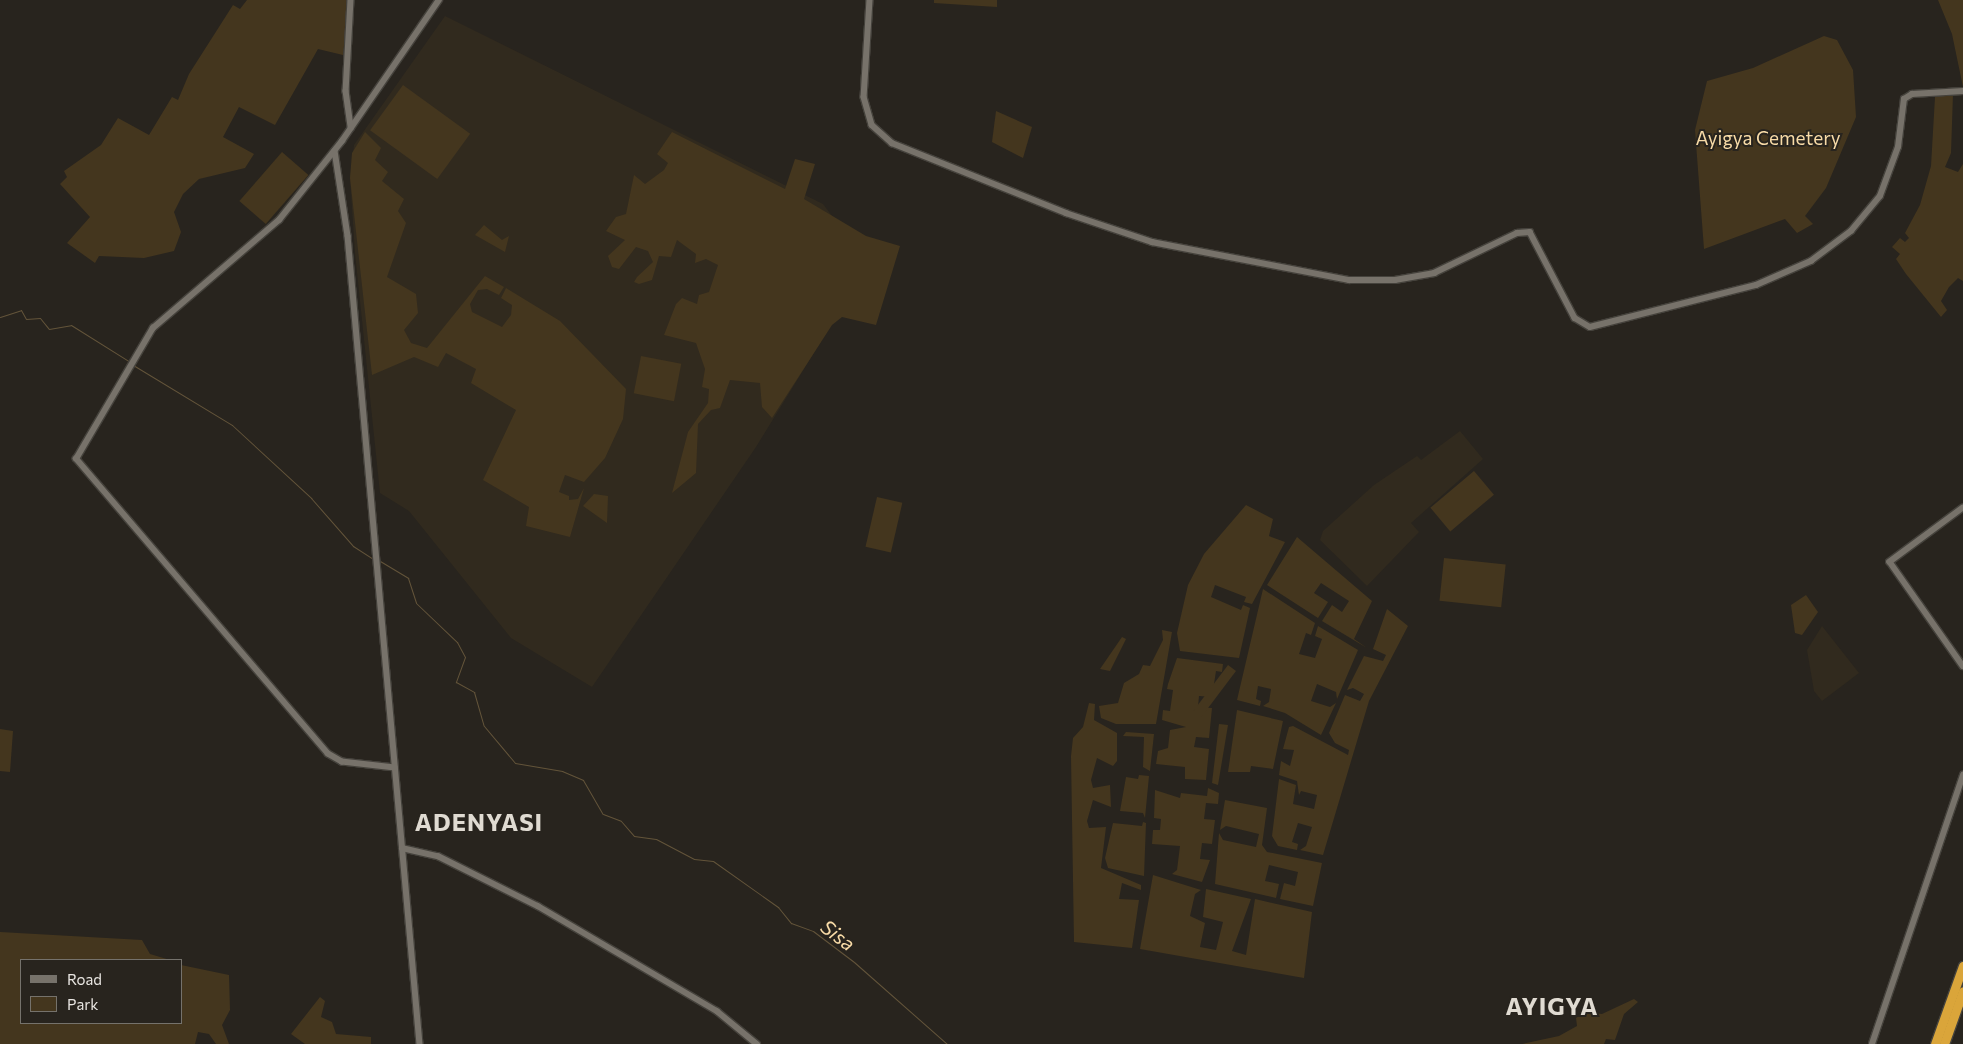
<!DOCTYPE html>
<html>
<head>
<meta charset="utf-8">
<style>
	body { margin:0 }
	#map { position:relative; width:1963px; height:1044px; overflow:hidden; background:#28241e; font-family:Commissioner,sans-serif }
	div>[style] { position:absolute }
	.built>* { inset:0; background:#312a1e }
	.green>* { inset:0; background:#44361e; transform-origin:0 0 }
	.stream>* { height:1px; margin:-0.5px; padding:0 0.5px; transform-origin:0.5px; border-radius:0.5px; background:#63543a }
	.roads { filter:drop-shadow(1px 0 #45423c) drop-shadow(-1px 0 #45423c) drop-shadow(0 1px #45423c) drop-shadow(0 -1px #45423c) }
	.minor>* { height:5.5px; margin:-2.75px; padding:0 2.75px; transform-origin:2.75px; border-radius:2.75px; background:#77726a }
	.highway>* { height:9px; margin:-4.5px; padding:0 4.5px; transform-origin:4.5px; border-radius:4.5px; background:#daa53a }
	span { translate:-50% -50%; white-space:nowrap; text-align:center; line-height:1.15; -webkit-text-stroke:4px #28241e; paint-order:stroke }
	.park-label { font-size:19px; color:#f8dba7 }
	.water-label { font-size:20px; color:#f8dba7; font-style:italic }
	.district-label { font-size:24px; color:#e0dbd2; font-weight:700; letter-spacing:1px }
	.legend { position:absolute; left:20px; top:959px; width:162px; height:65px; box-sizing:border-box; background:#28241e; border:1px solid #75726c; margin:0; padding:6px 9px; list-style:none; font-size:15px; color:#e9e6e2 }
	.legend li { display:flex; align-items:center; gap:10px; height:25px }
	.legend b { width:25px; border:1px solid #75726c }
</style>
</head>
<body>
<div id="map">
	<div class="built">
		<i style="clip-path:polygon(445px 16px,823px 204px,835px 220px,836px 317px,756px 447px,592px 687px,511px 638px,409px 511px,380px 493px,355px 253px,350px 178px,354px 145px)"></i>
		<i style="clip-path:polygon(1460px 431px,1483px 459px,1411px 523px,1419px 532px,1367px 586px,1320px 540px,1323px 531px,1374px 485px,1417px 456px,1421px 460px)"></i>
		<i style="clip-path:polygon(1822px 626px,1859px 673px,1822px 701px,1814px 691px,1807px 650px)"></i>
	</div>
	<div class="green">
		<i style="clip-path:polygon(247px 0,349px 0,343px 55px,318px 49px,275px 125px,239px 107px,223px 137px,254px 154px,245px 168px,199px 179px,183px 194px,174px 212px,181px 232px,174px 251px,144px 258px,99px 256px,95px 263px,67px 243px,90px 217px,60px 184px,67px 177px,64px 171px,101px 145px,118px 118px,149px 135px,172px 97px,178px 100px,189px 74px,233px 5px,240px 9px)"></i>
		<i style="clip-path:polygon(934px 0,997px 0,997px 7px,934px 3px)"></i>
		<i style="clip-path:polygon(1938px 0,1963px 0,1963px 87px,1952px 34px)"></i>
		<i style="clip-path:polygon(1824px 36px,1837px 40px,1853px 70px,1856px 117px,1826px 188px,1805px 216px,1813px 224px,1797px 233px,1785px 219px,1704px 249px,1695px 130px,1707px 81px,1753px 68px)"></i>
		<i style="left:403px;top:85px;width:83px;height:56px;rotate:36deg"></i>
		<i style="clip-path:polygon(1953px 94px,1951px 153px,1945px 167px,1958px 172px,1963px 164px,1963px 281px,1958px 278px,1949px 287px,1941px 301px,1947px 310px,1941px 317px,1906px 274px,1896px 259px,1900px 254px,1892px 247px,1900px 238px,1905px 242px,1909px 238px,1905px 233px,1920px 205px,1931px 166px,1935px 97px)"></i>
		<i style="clip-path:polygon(996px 111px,1032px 127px,1023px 158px,992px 142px)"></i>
		<i style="clip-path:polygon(365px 132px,381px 148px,375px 160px,388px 172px,382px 181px,404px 199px,398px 211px,406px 223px,387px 277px,416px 294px,418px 313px,404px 330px,411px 343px,427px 348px,485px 276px,504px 287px,499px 295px,487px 289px,478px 290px,470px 304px,472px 312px,502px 327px,511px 315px,512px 305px,501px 298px,506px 288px,560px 321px,626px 389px,623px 419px,605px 458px,584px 482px,565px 475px,559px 492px,569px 496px,569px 500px,578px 499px,584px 488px,570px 537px,526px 526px,529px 507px,483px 480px,516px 410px,471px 383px,476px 369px,446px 353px,438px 367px,414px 357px,372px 375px,350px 178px,352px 153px)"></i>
		<i style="clip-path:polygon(672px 132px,785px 189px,795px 159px,815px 164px,804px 199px,866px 236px,900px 246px,876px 325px,842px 317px,832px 325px,772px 418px,762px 407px,760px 383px,730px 380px,720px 408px,711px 410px,698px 424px,696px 473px,672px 493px,688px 432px,708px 403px,709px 389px,702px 387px,705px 369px,696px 343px,664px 335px,676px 304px,682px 298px,697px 304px,699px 295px,709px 292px,718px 265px,706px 259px,695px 263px,696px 254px,677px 240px,671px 257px,659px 256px,652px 280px,639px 284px,634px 282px,637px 277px,653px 262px,648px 251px,636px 247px,619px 269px,612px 267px,608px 256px,625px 240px,606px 231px,616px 217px,626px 214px,634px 175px,645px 184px,664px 170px,668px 163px,657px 154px)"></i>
		<i style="left:282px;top:152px;width:35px;height:65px;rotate:41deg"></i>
		<i style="clip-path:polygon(484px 225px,502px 240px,509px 236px,505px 252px,475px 235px)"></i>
		<i style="left:641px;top:356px;width:41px;height:38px;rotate:11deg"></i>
		<i style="left:1474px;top:471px;width:31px;height:57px;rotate:50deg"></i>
		<i style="clip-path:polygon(594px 494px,608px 496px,607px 523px,583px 506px)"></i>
		<i style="left:877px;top:497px;width:26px;height:51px;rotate:13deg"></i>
		<i style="clip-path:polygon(1246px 505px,1273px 519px,1269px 536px,1285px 542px,1252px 604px,1244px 602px,1246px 597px,1215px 585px,1211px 597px,1241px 610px,1243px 605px,1250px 608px,1239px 658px,1180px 651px,1177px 633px,1188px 585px,1204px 554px)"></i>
		<i style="clip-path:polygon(1297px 537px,1372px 601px,1354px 639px,1367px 648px,1322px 621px,1332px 605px,1342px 612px,1349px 601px,1321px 583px,1314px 593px,1328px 602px,1318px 618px,1267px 585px)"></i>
		<i style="left:1444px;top:558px;width:62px;height:43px;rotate:6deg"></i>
		<i style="clip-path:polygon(1263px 589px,1315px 623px,1311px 635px,1306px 633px,1299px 654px,1315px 658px,1322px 639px,1315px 636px,1318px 626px,1358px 650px,1337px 699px,1336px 692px,1317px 684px,1311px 701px,1330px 707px,1336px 703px,1321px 735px,1285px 713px,1263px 706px,1269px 702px,1271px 689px,1258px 686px,1256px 699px,1261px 701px,1260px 706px,1237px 700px)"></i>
		<i style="clip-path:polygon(1806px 595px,1818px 612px,1802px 635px,1795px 633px,1791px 605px)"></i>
		<i style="clip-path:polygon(1387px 609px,1408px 626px,1369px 701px,1323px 855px,1300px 850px,1306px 846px,1312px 827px,1298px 823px,1292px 842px,1298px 844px,1297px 850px,1278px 846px,1272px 836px,1279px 779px,1296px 785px,1293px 804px,1314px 809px,1317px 795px,1301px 791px,1299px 795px,1297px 781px,1279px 775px,1281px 761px,1290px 766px,1294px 750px,1283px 749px,1289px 727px,1293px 726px,1348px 755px,1349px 750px,1335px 743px,1329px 733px,1345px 695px,1360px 701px,1364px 694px,1353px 688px,1347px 690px,1364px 656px,1383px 661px,1386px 655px,1373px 649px)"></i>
		<i style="clip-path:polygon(1162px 630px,1172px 632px,1156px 724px,1116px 724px,1101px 718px,1099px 706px,1118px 703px,1124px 683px,1139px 674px,1143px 665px,1150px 666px,1163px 640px)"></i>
		<i style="clip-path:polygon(1122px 637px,1126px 639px,1110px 671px,1100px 669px)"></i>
		<i style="clip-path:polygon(1177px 658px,1223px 664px,1222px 672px,1216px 671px,1212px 697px,1199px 696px,1198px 707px,1212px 708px,1209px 738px,1196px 737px,1194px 747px,1209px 749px,1206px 780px,1185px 779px,1185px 767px,1156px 764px,1158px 751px,1168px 748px,1170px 730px,1186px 727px,1162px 720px,1163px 710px,1170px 711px,1173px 690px,1167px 689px,1168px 684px)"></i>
		<i style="left:1228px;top:665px;width:10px;height:57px;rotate:37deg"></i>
		<i style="clip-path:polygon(1089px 703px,1095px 704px,1094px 720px,1117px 733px,1117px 761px,1113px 766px,1097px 758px,1091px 780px,1093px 788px,1110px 785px,1111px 807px,1093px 800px,1087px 821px,1089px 828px,1106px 827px,1101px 868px,1141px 885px,1141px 890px,1122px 883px,1119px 899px,1139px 900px,1132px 948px,1074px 942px,1071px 756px,1073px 738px,1083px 727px)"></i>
		<i style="clip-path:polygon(1237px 710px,1283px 721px,1273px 769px,1251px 766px,1250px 772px,1228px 772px)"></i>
		<i style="clip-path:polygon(1219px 724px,1228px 725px,1218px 785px,1212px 783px)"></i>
		<i style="clip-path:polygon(0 729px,13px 731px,10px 772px,0 771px)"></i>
		<i style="clip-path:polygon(1126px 732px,1154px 734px,1150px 771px,1143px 767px,1144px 737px,1123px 736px)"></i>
		<i style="clip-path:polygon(1139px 775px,1149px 776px,1145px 818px,1143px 813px,1120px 811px,1126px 777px,1138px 779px)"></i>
		<i style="clip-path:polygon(1208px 788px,1219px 793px,1218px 804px,1206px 803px,1204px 819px,1215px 820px,1212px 844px,1202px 843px,1200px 859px,1210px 860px,1202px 882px,1172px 874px,1177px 870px,1180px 846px,1152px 844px,1153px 830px,1160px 830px,1161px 819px,1154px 818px,1155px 790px,1180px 798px,1181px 793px,1207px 796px)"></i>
		<i style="clip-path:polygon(1225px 800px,1267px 808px,1262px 845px,1267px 852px,1322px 863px,1313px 906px,1280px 899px,1284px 883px,1295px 886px,1298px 872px,1269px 865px,1265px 881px,1279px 884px,1276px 898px,1215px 884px,1219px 833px,1223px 840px,1256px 847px,1259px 834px,1226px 826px,1220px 830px)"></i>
		<i style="clip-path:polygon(1143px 822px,1146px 823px,1144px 876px,1108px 868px,1105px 858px,1113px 823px,1142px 826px)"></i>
		<i style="clip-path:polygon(1153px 875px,1201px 890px,1195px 894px,1190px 916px,1205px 923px,1200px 947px,1216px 950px,1223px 922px,1203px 917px,1206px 889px,1251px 899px,1232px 951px,1246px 955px,1255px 899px,1312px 912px,1304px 978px,1140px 949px)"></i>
		<i style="clip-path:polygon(0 932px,142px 940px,150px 954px,170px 960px,21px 960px,21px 1023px,181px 1023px,181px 965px,229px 975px,230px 1010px,222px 1025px,229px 1044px,216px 1044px,209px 1034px,198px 1032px,195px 1044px,0 1044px)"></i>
		<i style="clip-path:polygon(320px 997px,325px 1001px,321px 1017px,332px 1022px,336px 1034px,371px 1037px,371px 1044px,305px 1044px,291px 1034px)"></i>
		<i style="clip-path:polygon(1634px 999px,1638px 1002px,1624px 1014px,1615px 1040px,1606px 1039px,1604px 1044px,1522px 1044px,1559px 1036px,1577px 1026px,1576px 1018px,1585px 1012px,1602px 1014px)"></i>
	</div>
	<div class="stream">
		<i style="left:0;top:317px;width:22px;rotate:-18deg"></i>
		<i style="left:21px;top:310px;width:10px;rotate:61deg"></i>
		<i style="left:26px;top:319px;width:14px;rotate:-4deg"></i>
		<i style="left:40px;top:318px;width:14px;rotate:51deg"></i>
		<i style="left:49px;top:329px;width:22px;rotate:-10deg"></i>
		<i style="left:71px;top:325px;width:70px;rotate:32.1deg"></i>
		<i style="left:133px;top:365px;width:116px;rotate:31.2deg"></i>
		<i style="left:232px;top:425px;width:108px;rotate:42.7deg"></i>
		<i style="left:311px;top:498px;width:64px;rotate:48.8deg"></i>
		<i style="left:353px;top:546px;width:27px;rotate:33deg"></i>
		<i style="left:380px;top:561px;width:33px;rotate:31deg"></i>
		<i style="left:408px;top:578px;width:26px;rotate:72deg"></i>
		<i style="left:416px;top:603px;width:57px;rotate:43.6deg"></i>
		<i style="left:457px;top:642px;width:17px;rotate:62deg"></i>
		<i style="left:465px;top:657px;width:27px;rotate:110deg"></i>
		<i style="left:456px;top:682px;width:21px;rotate:29deg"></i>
		<i style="left:474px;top:692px;width:35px;rotate:74deg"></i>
		<i style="left:484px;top:726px;width:48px;rotate:50deg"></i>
		<i style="left:515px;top:763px;width:48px;rotate:9.7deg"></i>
		<i style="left:562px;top:771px;width:23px;rotate:23deg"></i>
		<i style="left:583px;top:780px;width:39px;rotate:60deg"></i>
		<i style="left:603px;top:814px;width:19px;rotate:21deg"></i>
		<i style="left:621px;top:821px;width:20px;rotate:49deg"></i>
		<i style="left:634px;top:836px;width:22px;rotate:8deg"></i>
		<i style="left:656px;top:839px;width:43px;rotate:27.8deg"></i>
		<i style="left:694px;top:859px;width:19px;rotate:6deg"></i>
		<i style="left:713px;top:861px;width:80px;rotate:35.3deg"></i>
		<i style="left:778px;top:907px;width:21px;rotate:51deg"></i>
		<i style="left:791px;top:923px;width:23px;rotate:20deg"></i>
		<i style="left:813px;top:931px;width:51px;rotate:37.1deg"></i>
		<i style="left:854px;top:962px;width:124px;rotate:41.4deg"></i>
	</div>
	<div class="roads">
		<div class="minor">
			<i style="left:351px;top:0;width:91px;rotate:93.1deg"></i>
			<i style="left:346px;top:91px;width:37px;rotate:82deg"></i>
			<i style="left:870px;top:0;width:97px;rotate:93.5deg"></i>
			<i style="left:864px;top:97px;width:29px;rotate:74deg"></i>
			<i style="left:872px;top:125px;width:27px;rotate:42deg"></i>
			<i style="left:892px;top:143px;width:188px;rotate:21.9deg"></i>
			<i style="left:1066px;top:213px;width:91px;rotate:18.6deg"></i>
			<i style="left:1152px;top:242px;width:201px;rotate:10.9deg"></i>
			<i style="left:1349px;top:280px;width:46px"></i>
			<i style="left:1395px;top:280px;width:40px;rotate:-10deg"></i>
			<i style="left:1434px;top:273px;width:92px;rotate:-25.7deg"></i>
			<i style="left:1517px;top:233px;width:13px;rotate:-4deg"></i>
			<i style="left:1530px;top:232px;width:97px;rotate:62.4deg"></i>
			<i style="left:1575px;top:318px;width:17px;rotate:31deg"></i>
			<i style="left:1590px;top:327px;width:171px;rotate:-14.2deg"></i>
			<i style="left:1756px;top:285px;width:60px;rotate:-23.6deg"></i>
			<i style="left:1811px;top:261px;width:50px;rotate:-36.9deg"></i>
			<i style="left:1851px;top:231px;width:45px;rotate:-50.4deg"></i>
			<i style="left:1880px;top:196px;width:52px;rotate:-69.8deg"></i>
			<i style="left:1898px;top:147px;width:48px;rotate:-82.9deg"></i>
			<i style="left:1904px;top:99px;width:9px;rotate:-32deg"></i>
			<i style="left:1912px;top:94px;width:51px;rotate:-3.4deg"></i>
			<i style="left:335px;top:151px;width:86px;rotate:81.3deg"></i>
			<i style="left:348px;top:236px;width:811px;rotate:84.91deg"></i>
			<i style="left:1963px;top:508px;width:91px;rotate:143.5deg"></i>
			<i style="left:1890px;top:562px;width:127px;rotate:54.9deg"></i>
			<i style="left:395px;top:768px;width:53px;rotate:-173.5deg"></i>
			<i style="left:342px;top:762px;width:16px;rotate:-150deg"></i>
			<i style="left:328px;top:754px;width:388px;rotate:-130.5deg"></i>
			<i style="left:76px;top:459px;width:152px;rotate:-59.6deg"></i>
			<i style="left:153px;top:328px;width:166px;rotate:-40.6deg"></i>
			<i style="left:279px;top:220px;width:101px;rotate:-51.4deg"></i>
			<i style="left:342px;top:141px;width:171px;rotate:-55.5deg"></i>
			<i style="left:402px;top:848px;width:37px;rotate:13deg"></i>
			<i style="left:438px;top:856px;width:112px;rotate:26.6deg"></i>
			<i style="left:538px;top:906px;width:208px;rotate:30.4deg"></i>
			<i style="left:717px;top:1011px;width:52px;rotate:39.5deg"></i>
			<i style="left:1872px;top:1044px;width:284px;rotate:-71.3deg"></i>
		</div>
		<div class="highway">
			<i style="left:1935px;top:1044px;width:83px;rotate:-70.3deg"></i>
			<i style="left:1944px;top:1044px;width:56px;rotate:-70.3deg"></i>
		</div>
	</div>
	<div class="park-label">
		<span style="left:1768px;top:138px">Ayigya Cemetery</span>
	</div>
	<div class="water-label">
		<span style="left:838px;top:935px;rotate:37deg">Sisa</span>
	</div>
	<div class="district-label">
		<span style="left:479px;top:822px">ADENYASI</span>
		<span style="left:1552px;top:1006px">AYIGYA</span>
	</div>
	<ul class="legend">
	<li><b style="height:6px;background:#77726a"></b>Road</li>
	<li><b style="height:14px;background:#44361e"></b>Park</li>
	</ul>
</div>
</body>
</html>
